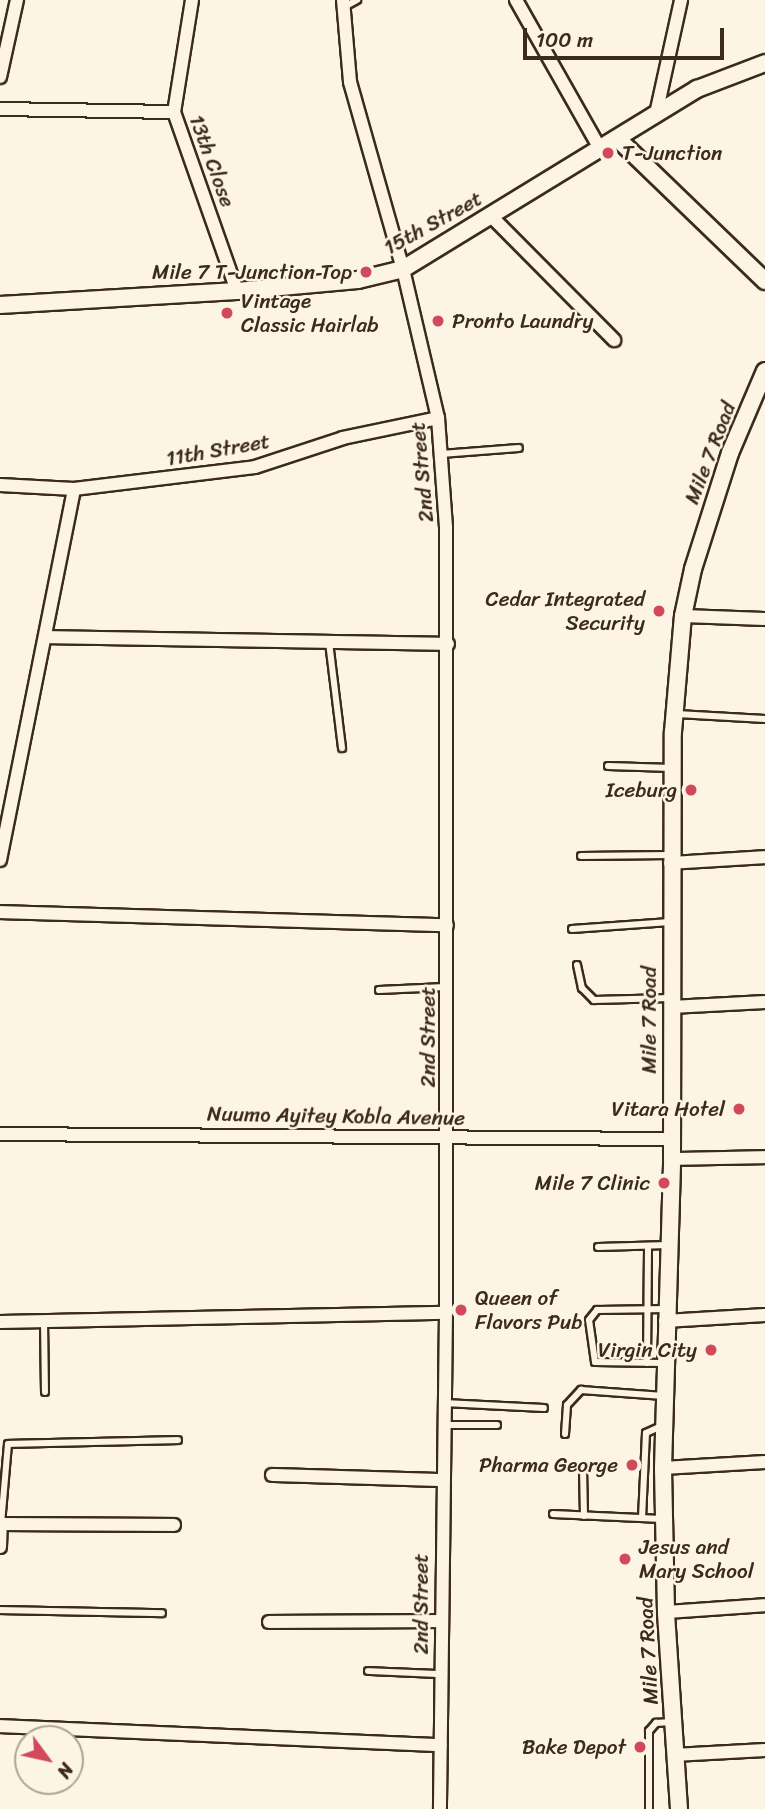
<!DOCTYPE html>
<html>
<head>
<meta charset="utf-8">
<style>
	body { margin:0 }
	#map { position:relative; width:765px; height:1809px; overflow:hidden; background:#fcf5e5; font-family:Sriracha,sans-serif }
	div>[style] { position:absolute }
	.roads { filter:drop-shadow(2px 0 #3b2a1e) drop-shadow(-2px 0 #3b2a1e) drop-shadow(0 2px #3b2a1e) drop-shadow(0 -2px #3b2a1e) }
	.lane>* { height:6px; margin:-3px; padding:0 3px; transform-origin:3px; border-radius:3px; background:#fcf5e5 }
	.street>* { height:12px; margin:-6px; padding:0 6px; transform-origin:6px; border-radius:6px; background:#fcf5e5 }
	.secondary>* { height:16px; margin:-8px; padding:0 8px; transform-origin:8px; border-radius:8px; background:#fcf5e5 }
	.dots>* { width:19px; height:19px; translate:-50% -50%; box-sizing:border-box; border:4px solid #fcf5e5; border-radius:50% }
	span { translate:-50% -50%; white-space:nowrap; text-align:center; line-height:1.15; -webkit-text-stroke:5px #fcf5e5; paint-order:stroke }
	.poi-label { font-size:21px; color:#3b2a1e }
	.left { translate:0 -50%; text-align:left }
	.right { translate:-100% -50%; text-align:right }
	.street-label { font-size:21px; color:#3b2a1e }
	.north { position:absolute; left:14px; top:1725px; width:70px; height:70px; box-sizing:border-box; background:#fcf5e5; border:2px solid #afa495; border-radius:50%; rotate:123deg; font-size:19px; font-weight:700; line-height:28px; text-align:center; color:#3b2a1e }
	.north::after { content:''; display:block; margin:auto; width:24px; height:32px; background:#d1495b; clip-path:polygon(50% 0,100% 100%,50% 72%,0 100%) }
	.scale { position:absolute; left:523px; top:28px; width:201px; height:32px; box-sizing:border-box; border:4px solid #3b2a1e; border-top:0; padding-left:9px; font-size:21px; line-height:24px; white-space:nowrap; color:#3b2a1e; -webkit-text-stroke:5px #fcf5e5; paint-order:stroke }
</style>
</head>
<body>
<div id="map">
	<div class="roads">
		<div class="lane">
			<i style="left:344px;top:7px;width:15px;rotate:-28deg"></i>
			<i style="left:441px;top:454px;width:78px;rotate:-4.4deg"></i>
			<i style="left:329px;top:642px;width:107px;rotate:83deg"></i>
			<i style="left:677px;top:714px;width:88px;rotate:3.3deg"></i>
			<i style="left:608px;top:766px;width:64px;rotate:1.8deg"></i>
			<i style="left:581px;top:856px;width:89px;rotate:-0.6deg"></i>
			<i style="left:572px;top:929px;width:98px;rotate:-4.1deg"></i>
			<i style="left:577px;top:965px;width:24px;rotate:78deg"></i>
			<i style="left:582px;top:988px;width:17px;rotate:45deg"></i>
			<i style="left:594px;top:1000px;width:76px;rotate:-1.5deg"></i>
			<i style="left:379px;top:990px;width:66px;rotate:-2.6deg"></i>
			<i style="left:598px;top:1247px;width:70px;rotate:-1.6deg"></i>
			<i style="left:44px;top:1321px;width:71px;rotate:89.2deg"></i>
			<i style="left:647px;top:1363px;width:117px;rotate:-89.5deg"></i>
			<i style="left:663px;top:1363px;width:68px;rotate:-179.2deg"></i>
			<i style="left:595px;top:1362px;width:42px;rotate:-98.1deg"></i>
			<i style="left:589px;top:1320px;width:13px;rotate:-51deg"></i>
			<i style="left:597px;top:1310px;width:69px;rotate:-0.8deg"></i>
			<i style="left:444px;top:1403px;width:100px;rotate:2.9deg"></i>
			<i style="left:443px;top:1425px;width:54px"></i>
			<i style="left:565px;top:1434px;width:29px;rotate:-86deg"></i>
			<i style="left:567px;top:1405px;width:21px;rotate:-47deg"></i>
			<i style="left:581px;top:1390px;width:83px;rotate:4.1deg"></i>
			<i style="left:583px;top:1468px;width:48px;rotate:88.8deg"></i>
			<i style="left:553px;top:1514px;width:109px;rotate:2.6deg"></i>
			<i style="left:642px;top:1518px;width:85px;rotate:-87.3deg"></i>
			<i style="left:646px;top:1433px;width:17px;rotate:-24deg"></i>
			<i style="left:1px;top:1524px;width:80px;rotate:-85deg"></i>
			<i style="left:8px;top:1444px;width:170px;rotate:-1.3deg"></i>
			<i style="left:0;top:1610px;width:162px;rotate:1.1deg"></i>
			<i style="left:368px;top:1671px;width:72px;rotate:2.4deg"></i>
			<i style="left:649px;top:1809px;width:78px;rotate:-90deg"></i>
			<i style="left:649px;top:1731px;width:11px;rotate:-49deg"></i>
			<i style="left:656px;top:1723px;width:15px;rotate:-4deg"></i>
		</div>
		<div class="street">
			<i style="left:192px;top:0;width:113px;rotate:99.1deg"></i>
			<i style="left:174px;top:112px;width:190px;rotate:70.6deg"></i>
			<i style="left:343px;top:0;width:82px;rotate:85.1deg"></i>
			<i style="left:350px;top:82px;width:194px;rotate:74.2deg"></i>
			<i style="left:403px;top:269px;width:153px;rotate:76.8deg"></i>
			<i style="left:438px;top:418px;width:109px;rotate:85.8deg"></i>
			<i style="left:446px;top:527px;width:786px;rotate:90deg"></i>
			<i style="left:446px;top:1313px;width:496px;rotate:90.7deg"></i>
			<i style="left:516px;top:0;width:172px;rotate:60.5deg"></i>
			<i style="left:0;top:77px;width:79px;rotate:-77.6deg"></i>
			<i style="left:0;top:109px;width:174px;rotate:1deg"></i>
			<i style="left:656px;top:114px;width:117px;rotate:-77.6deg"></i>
			<i style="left:491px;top:216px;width:175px;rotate:45.2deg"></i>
			<i style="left:0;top:485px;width:74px;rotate:3.1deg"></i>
			<i style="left:74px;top:489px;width:182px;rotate:-6.9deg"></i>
			<i style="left:255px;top:467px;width:93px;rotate:-18.2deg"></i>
			<i style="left:343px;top:438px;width:97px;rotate:-11.9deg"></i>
			<i style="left:683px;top:616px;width:82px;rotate:2.1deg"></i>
			<i style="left:47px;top:637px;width:401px;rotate:1deg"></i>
			<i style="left:0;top:860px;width:378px;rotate:-78.7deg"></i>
			<i style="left:670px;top:863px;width:95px;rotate:-3.6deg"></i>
			<i style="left:0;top:912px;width:447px;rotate:1.7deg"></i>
			<i style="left:671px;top:1007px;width:94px;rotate:-3deg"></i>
			<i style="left:0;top:1134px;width:671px;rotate:0.43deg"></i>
			<i style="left:672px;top:1159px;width:93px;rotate:-1.2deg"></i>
			<i style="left:665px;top:1321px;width:100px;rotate:-3.4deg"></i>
			<i style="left:0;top:1322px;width:446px;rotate:-1.2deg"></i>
			<i style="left:663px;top:1468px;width:102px;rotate:-3.4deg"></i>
			<i style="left:272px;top:1475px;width:169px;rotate:1.7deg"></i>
			<i style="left:0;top:1547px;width:23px;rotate:-88deg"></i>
			<i style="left:1px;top:1524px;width:173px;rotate:0.3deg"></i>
			<i style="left:666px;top:1612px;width:99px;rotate:-4deg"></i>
			<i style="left:269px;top:1622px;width:171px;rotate:-0.3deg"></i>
			<i style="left:0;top:1726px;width:441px;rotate:2.5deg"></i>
			<i style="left:674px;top:1755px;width:91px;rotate:-3.1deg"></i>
		</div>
		<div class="secondary">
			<i style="left:619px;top:140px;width:203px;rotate:44deg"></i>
			<i style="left:0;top:305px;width:237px;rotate:-3.4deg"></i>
			<i style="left:237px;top:291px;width:121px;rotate:-5.2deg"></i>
			<i style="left:358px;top:280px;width:46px;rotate:-13.7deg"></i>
			<i style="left:403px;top:269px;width:345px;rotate:-31.5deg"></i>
			<i style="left:697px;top:89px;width:73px;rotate:-20.9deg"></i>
			<i style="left:679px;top:1809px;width:197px;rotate:-93.8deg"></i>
			<i style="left:666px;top:1612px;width:144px;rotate:-91.2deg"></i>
			<i style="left:663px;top:1468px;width:309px;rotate:-88.3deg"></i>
			<i style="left:672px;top:1159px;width:427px;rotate:-89.9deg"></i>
			<i style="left:673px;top:732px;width:116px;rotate:-85.1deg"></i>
			<i style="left:683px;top:616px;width:48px;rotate:-78deg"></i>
			<i style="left:693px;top:569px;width:122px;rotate:-72.3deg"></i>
			<i style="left:730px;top:453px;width:89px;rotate:-66.9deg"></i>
		</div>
	</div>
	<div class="dots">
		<i style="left:608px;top:153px;background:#d1495b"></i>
		<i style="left:366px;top:272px;background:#d1495b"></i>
		<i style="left:227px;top:313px;background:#d1495b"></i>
		<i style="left:438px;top:321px;background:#d1495b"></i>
		<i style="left:659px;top:611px;background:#d1495b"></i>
		<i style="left:691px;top:790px;background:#d1495b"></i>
		<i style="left:739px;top:1109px;background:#d1495b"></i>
		<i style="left:664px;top:1183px;background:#d1495b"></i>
		<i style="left:461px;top:1310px;background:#d1495b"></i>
		<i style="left:711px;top:1350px;background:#d1495b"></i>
		<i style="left:632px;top:1465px;background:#d1495b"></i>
		<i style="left:625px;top:1559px;background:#d1495b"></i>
		<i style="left:640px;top:1747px;background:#d1495b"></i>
	</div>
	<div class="poi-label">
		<span class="left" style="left:622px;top:153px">T-Junction</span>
		<span class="right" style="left:352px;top:272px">Mile 7 T-Junction Top</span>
		<span class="left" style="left:241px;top:313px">Vintage<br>Classic Hairlab</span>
		<span class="left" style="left:452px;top:321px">Pronto Laundry</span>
		<span class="right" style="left:645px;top:611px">Cedar Integrated<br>Security</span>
		<span class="right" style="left:677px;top:790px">Iceburg</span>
		<span class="right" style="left:725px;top:1109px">Vitara Hotel</span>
		<span class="right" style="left:650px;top:1183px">Mile 7 Clinic</span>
		<span class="left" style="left:475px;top:1310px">Queen of<br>Flavors Pub</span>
		<span class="right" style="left:697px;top:1350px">Virgin City</span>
		<span class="right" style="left:618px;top:1465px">Pharma George</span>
		<span class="left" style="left:639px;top:1559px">Jesus and<br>Mary School</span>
		<span class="right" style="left:626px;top:1747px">Bake Depot</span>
	</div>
	<div class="street-label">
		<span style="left:212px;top:161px;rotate:70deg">13th Close</span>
		<span style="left:433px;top:223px;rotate:-29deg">15th Street</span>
		<span style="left:218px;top:450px;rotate:-10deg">11th Street</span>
		<span style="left:710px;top:453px;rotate:-69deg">Mile 7 Road</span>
		<span style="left:422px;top:472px;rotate:-95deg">2nd Street</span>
		<span style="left:649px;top:1020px;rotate:-90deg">Mile 7 Road</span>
		<span style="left:428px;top:1037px;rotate:-90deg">2nd Street</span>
		<span style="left:336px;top:1116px;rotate:1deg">Nuumo Ayitey Kobla Avenue</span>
		<span style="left:421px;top:1604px;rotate:-90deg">2nd Street</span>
		<span style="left:648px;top:1651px;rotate:-93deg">Mile 7 Road</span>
	</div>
	<div class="north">N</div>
	<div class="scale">100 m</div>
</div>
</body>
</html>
